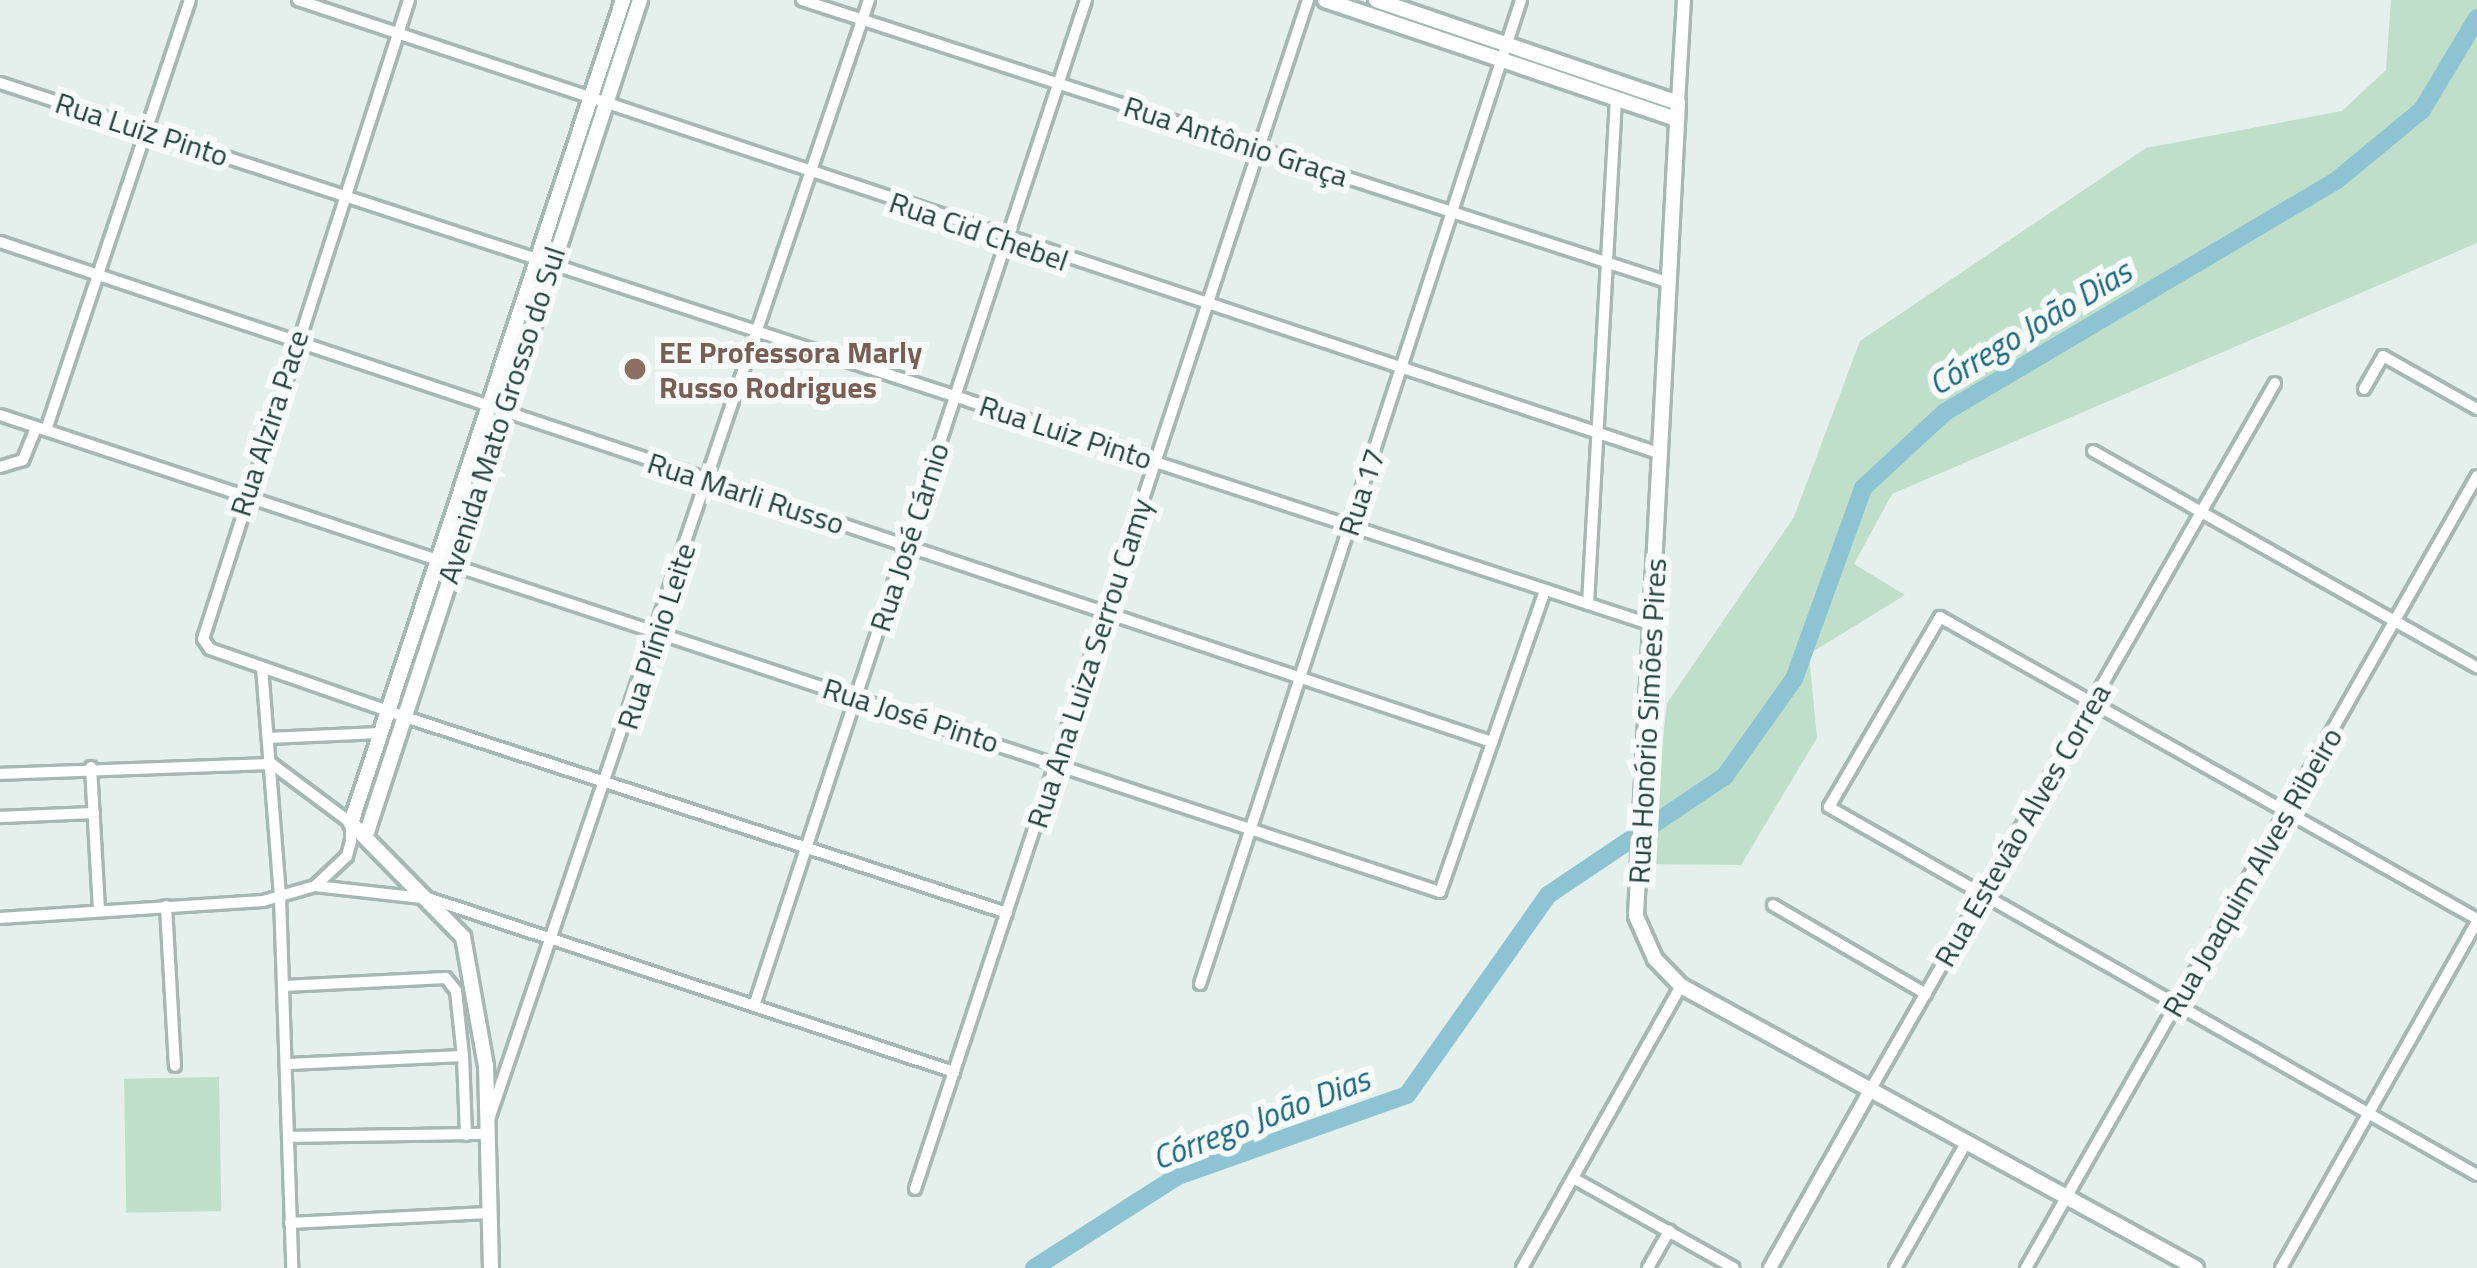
<!DOCTYPE html>
<html>
<head>
<meta charset="utf-8">
<style>
	body { margin:0 }
	#map { position:relative; width:2477px; height:1268px; overflow:hidden; background:#e5efeb; font-family:"Titillium Web",sans-serif }
	div>[style] { position:absolute }
	.green>* { inset:0; background:#bfdfca; transform-origin:0 0 }
	.river>* { height:18px; margin:-9px; padding:0 9px; transform-origin:9px; border-radius:9px; background:#8ec3d3 }
	.roads { filter:drop-shadow(3px 0 #a7b7b3) drop-shadow(-3px 0 #a7b7b3) drop-shadow(0 3px #a7b7b3) drop-shadow(0 -3px #a7b7b3) }
	.minor>* { height:10px; margin:-5px; padding:0 5px; transform-origin:5px; border-radius:5px; background:#fff }
	.tertiary>* { height:12px; margin:-6px; padding:0 6px; transform-origin:6px; border-radius:6px; background:#fff }
	.secondary>* { height:14px; margin:-7px; padding:0 7px; transform-origin:7px; border-radius:7px; background:#fff }
	.dots>* { width:33px; height:33px; translate:-50% -50%; box-sizing:border-box; border:6px solid #f6fbf9; border-radius:50% }
	span { translate:-50% -50%; white-space:nowrap; text-align:center; line-height:1.15; -webkit-text-stroke:12px #f6fbf9; paint-order:stroke }
	.street-label { font-size:30px; color:#24413c }
	.education-label { font-size:30px; color:#785e54; font-weight:700 }
	.left { translate:0 -50%; text-align:left }
	.water-label { font-size:33px; color:#1c667f; font-style:italic }
</style>
</head>
<body>
<div id="map">
	<div class="green">
		<i style="clip-path:polygon(2391px 0,2477px 0,2477px 243px,1892px 494px,1854px 564px,1905px 595px,1809px 654px,1817px 738px,1741px 865px,1649px 864px,1667px 703px,1794px 517px,1860px 341px,2146px 148px,2342px 111px,2386px 70px)"></i>
		<i style="left:219px;top:1077px;width:134px;height:95px;rotate:89deg"></i>
	</div>
	<div class="river">
		<i style="left:1034px;top:1268px;width:171px;rotate:-32.6deg"></i>
		<i style="left:1178px;top:1176px;width:243px;rotate:-19.5deg"></i>
		<i style="left:1407px;top:1095px;width:245px;rotate:-54.8deg"></i>
		<i style="left:1548px;top:895px;width:213px;rotate:-33.9deg"></i>
		<i style="left:1725px;top:776px;width:119px;rotate:-54.6deg"></i>
		<i style="left:1794px;top:679px;width:203px;rotate:-70.1deg"></i>
		<i style="left:1863px;top:488px;width:112px;rotate:-42.8deg"></i>
		<i style="left:1945px;top:412px;width:456px;rotate:-30.6deg"></i>
		<i style="left:2337px;top:180px;width:110px;rotate:-39.5deg"></i>
		<i style="left:2422px;top:110px;width:107px;rotate:-59.1deg"></i>
	</div>
	<div class="roads">
		<div class="minor">
			<i style="left:298px;top:0;width:1437px;rotate:18.42deg"></i>
			<i style="left:409px;top:0;width:671px;rotate:107.87deg"></i>
			<i style="left:203px;top:639px;width:12px;rotate:55deg"></i>
			<i style="left:210px;top:649px;width:207px;rotate:19.2deg"></i>
			<i style="left:405px;top:717px;width:633px;rotate:18.03deg"></i>
			<i style="left:802px;top:0;width:913px;rotate:18.06deg"></i>
			<i style="left:0;top:83px;width:1739px;rotate:18.16deg"></i>
			<i style="left:0;top:242px;width:1574px;rotate:18.53deg"></i>
			<i style="left:2364px;top:389px;width:38px;rotate:-60deg"></i>
			<i style="left:2383px;top:356px;width:108px;rotate:29.4deg"></i>
			<i style="left:0;top:415px;width:1517px;rotate:18.33deg"></i>
			<i style="left:1440px;top:892px;width:320px;rotate:-70.8deg"></i>
			<i style="left:46px;top:430px;width:453px;rotate:-71.5deg"></i>
			<i style="left:2093px;top:451px;width:441px;rotate:29.4deg"></i>
			<i style="left:0;top:467px;width:24px;rotate:-17deg"></i>
			<i style="left:23px;top:460px;width:35px;rotate:-68deg"></i>
			<i style="left:1588px;top:604px;width:507px;rotate:-86.83deg"></i>
			<i style="left:262px;top:667px;width:231px;rotate:85.5deg"></i>
			<i style="left:280px;top:897px;width:371px;rotate:88.1deg"></i>
			<i style="left:268px;top:738px;width:112px;rotate:-2.6deg"></i>
			<i style="left:91px;top:767px;width:144px;rotate:86.8deg"></i>
			<i style="left:0;top:774px;width:272px;rotate:-2.1deg"></i>
			<i style="left:272px;top:764px;width:99px;rotate:36.8deg"></i>
			<i style="left:351px;top:823px;width:18px;rotate:90deg"></i>
			<i style="left:351px;top:841px;width:16px;rotate:105deg"></i>
			<i style="left:347px;top:856px;width:44px;rotate:136.8deg"></i>
			<i style="left:315px;top:886px;width:54px;rotate:163.9deg"></i>
			<i style="left:263px;top:901px;width:264px;rotate:176.3deg"></i>
			<i style="left:0;top:817px;width:94px;rotate:-2.4deg"></i>
			<i style="left:315px;top:886px;width:117px;rotate:6.4deg"></i>
			<i style="left:431px;top:899px;width:551px;rotate:18.3deg"></i>
			<i style="left:1773px;top:905px;width:177px;rotate:30.2deg"></i>
			<i style="left:166px;top:906px;width:160px;rotate:86.8deg"></i>
			<i style="left:2477px;top:919px;width:616px;rotate:-150.65deg"></i>
			<i style="left:1940px;top:617px;width:220px;rotate:120.3deg"></i>
			<i style="left:1829px;top:807px;width:745px;rotate:29.59deg"></i>
			<i style="left:1200px;top:984px;width:1035px;rotate:-71.93deg"></i>
			<i style="left:284px;top:986px;width:162px;rotate:-2.8deg"></i>
			<i style="left:446px;top:978px;width:16px;rotate:52deg"></i>
			<i style="left:456px;top:991px;width:65px;rotate:83.9deg"></i>
			<i style="left:754px;top:1006px;width:1059px;rotate:-71.74deg"></i>
			<i style="left:288px;top:1064px;width:175px;rotate:-2.6deg"></i>
			<i style="left:463px;top:1056px;width:79px;rotate:87.8deg"></i>
			<i style="left:1872px;top:1087px;width:811px;rotate:-60.21deg"></i>
			<i style="left:289px;top:1137px;width:195px;rotate:-0.9deg"></i>
			<i style="left:484px;top:1134px;width:1198px;rotate:-71.25deg"></i>
			<i style="left:1573px;top:1178px;width:184px;rotate:29.2deg"></i>
			<i style="left:915px;top:1189px;width:1252px;rotate:-71.71deg"></i>
			<i style="left:290px;top:1223px;width:198px;rotate:-2.9deg"></i>
			<i style="left:1522px;top:1268px;width:324px;rotate:-60.6deg"></i>
			<i style="left:1648px;top:1268px;width:43px;rotate:-60.4deg"></i>
			<i style="left:1895px;top:1268px;width:146px;rotate:-60.4deg"></i>
			<i style="left:2026px;top:1268px;width:911px;rotate:-60.34deg"></i>
			<i style="left:2281px;top:1268px;width:398px;rotate:-60.5deg"></i>
		</div>
		<div class="tertiary">
			<i style="left:1678px;top:103px;width:103px;rotate:-86.7deg"></i>
			<i style="left:1770px;top:1268px;width:208px;rotate:-60.6deg"></i>
		</div>
		<div class="secondary">
			<i style="left:1325px;top:0;width:372px;rotate:18.7deg"></i>
			<i style="left:1376px;top:0;width:319px;rotate:18.8deg"></i>
			<i style="left:1678px;top:103px;width:814px;rotate:92.96deg"></i>
			<i style="left:1636px;top:916px;width:47px;rotate:66.2deg"></i>
			<i style="left:1655px;top:959px;width:37px;rotate:46deg"></i>
			<i style="left:1681px;top:986px;width:587px;rotate:28.7deg"></i>
			<i style="left:367px;top:832px;width:876px;rotate:-71.83deg"></i>
			<i style="left:491px;top:1268px;width:202px;rotate:-91.4deg"></i>
			<i style="left:486px;top:1066px;width:131px;rotate:-100.1deg"></i>
			<i style="left:463px;top:937px;width:160px;rotate:-134.5deg"></i>
			<i style="left:351px;top:823px;width:867px;rotate:-71.71deg"></i>
		</div>
	</div>
	<div class="dots">
		<i style="left:635px;top:369px;background:#8d6e63"></i>
	</div>
	<div class="street-label">
		<span style="left:142px;top:129px;rotate:18deg">Rua Luiz Pinto</span>
		<span style="left:1236px;top:141px;rotate:18deg">Rua Antônio Graça</span>
		<span style="left:979px;top:231px;rotate:19deg">Rua Cid Chebel</span>
		<span style="left:501px;top:415px;rotate:-72deg">Avenida Mato Grosso do Sul</span>
		<span style="left:269px;top:423px;rotate:-72deg">Rua Alzira Pace</span>
		<span style="left:1066px;top:432px;rotate:18deg">Rua Luiz Pinto</span>
		<span style="left:1361px;top:492px;rotate:-72deg">Rua 17</span>
		<span style="left:746px;top:493px;rotate:18deg">Rua Marli Russo</span>
		<span style="left:909px;top:537px;rotate:-72deg">Rua José Cárnio</span>
		<span style="left:656px;top:636px;rotate:-72deg">Rua Plínio Leite</span>
		<span style="left:1089px;top:663px;rotate:-72deg">Rua Ana Luiza Serrou Camy</span>
		<span style="left:911px;top:715px;rotate:18deg">Rua José Pinto</span>
		<span style="left:1647px;top:721px;rotate:-87deg">Rua Honório Simões Pires</span>
		<span style="left:2022px;top:825px;rotate:-60deg">Rua Estevão Alves Correa</span>
		<span style="left:2252px;top:872px;rotate:-60deg">Rua Joaquim Alves Ribeiro</span>
	</div>
	<div class="education-label">
		<span class="left" style="left:659px;top:369px">EE Professora Marly<br>Russo Rodrigues</span>
	</div>
	<div class="water-label">
		<span style="left:2030px;top:328px;rotate:-31deg">Córrego João Dias</span>
		<span style="left:1261px;top:1119px;rotate:-21deg">Córrego João Dias</span>
	</div>
</div>
</body>
</html>
